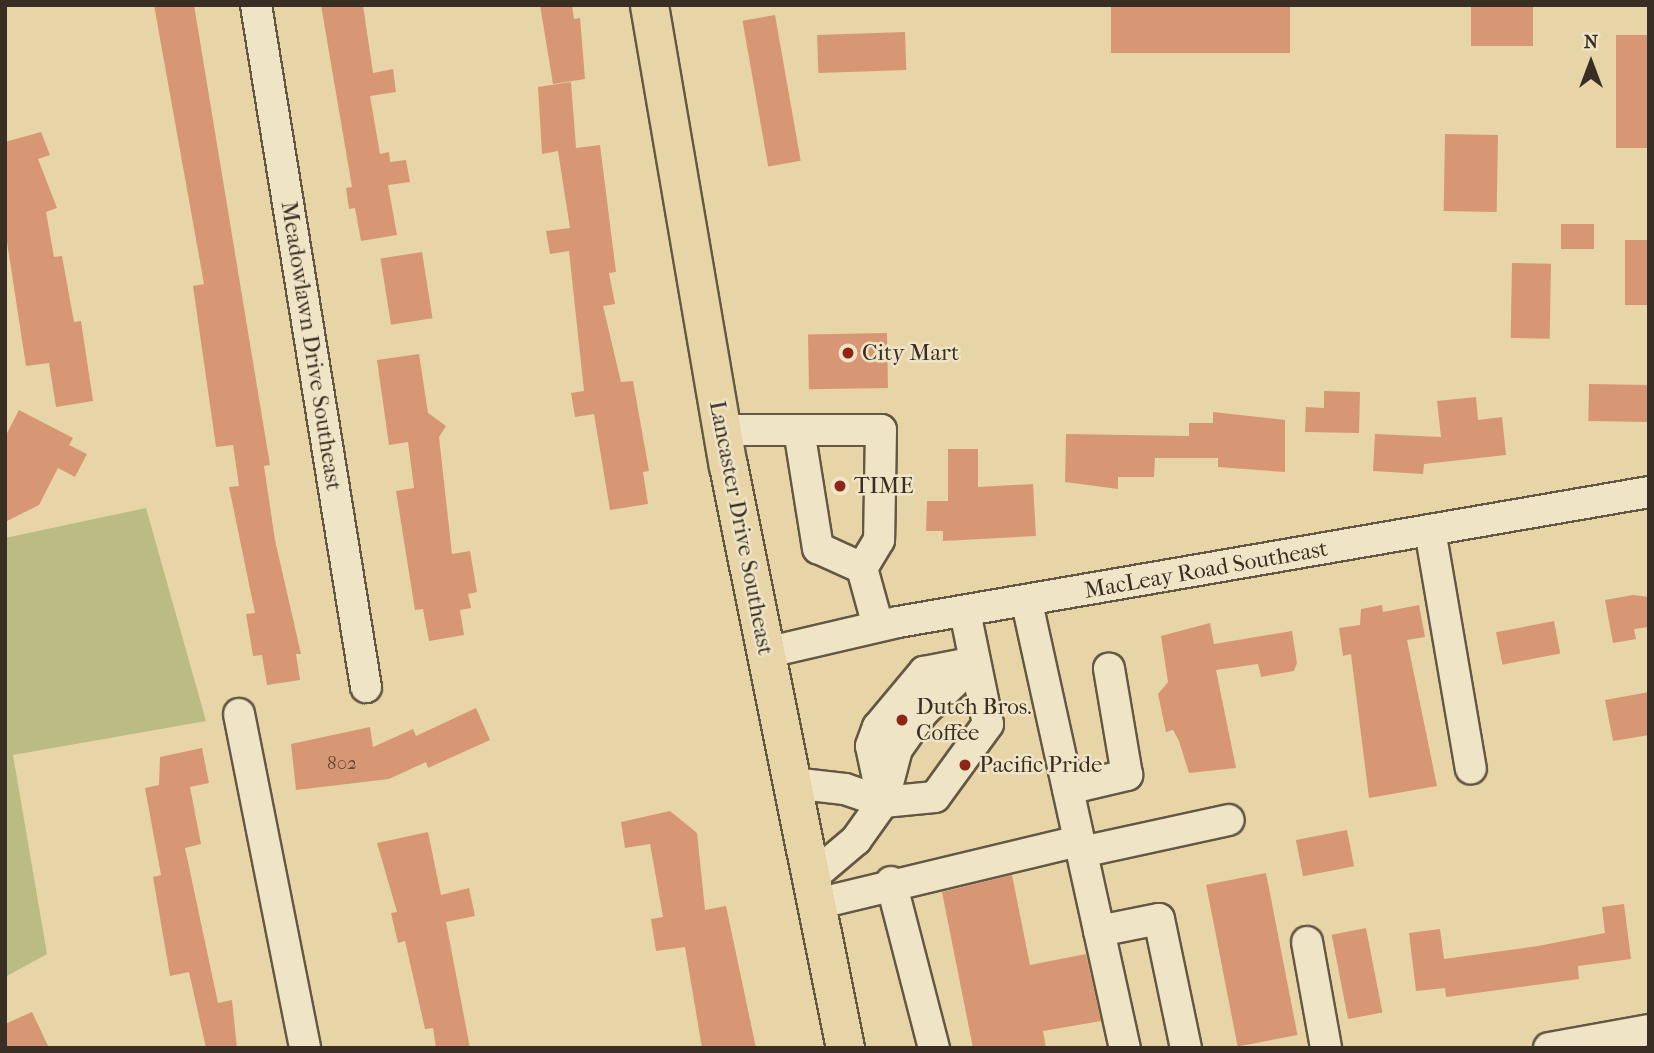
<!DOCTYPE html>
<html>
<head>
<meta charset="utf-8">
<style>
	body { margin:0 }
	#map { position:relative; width:1654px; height:1053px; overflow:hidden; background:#e7d5a8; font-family:"IM FELL French Canon",serif }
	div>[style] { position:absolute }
	.green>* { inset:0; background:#babc84 }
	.building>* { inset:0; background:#d79775; transform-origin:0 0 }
	.roads { filter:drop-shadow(2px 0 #645844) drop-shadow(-2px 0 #645844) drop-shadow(0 2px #645844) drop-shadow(0 -2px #645844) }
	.minor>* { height:30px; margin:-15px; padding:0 15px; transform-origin:15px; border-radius:15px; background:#efe4c6 }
	.major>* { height:37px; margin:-18.5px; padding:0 18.5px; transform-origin:18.5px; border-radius:18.5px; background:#e7d5a8 }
	.dots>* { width:19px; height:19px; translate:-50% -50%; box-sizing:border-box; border:4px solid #efe4c6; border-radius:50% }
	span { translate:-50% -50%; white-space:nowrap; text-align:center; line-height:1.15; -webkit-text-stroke:5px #efe4c6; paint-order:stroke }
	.number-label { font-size:19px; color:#604838 }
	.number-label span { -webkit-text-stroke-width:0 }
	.street-label { font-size:23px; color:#392e23 }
	.poi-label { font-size:23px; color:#392e23 }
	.left { translate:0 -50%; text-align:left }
	.frame { position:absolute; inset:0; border:7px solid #392e23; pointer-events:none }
	.north { position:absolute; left:1556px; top:28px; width:70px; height:70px; -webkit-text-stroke:5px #efe4c6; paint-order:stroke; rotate:0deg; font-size:19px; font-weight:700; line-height:28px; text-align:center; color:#392e23 }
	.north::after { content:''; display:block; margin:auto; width:24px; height:32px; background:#392e23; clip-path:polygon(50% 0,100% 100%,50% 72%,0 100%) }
</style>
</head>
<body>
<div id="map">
	<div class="green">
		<i style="clip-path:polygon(146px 508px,206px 721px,13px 755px,47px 954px,5px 977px,5px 538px)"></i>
	</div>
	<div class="building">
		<i style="clip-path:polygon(154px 5px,194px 5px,270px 465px,264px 466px,275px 540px,301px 654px,296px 654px,300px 680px,267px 685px,262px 655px,253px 656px,246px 614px,255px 613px,229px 487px,239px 486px,233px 445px,216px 447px,193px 286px,204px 284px)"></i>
		<i style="clip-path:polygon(321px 5px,363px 5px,373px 73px,393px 69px,396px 92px,370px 96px,380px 154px,389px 152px,390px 162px,406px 160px,410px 182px,388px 185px,397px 235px,361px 241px,355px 208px,349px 209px,346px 188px,352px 187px)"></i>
		<i style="clip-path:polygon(540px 5px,572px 5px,574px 19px,580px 18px,585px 79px,553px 84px)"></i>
		<i style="left:1111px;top:5px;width:179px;height:48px"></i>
		<i style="left:1471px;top:5px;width:62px;height:41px"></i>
		<i style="left:775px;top:15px;width:148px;height:33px;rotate:80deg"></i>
		<i style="left:905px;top:32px;width:38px;height:88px;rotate:88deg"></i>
		<i style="left:1616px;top:35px;width:33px;height:113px"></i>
		<i style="clip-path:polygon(571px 82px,576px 148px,600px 145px,616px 272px,609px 273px,615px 304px,603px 306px,621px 382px,633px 381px,649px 471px,643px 472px,648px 504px,610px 510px,594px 414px,575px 417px,571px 393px,584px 391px,569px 251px,550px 254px,546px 231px,570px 228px,558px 151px,542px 154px,538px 87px)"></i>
		<i style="clip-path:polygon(41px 132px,50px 155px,38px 159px,57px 208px,46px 212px,54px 257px,62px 256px,74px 322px,81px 321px,93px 401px,56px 407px,49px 363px,26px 366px,5px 229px,5px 142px)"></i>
		<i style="left:1445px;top:134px;width:53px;height:77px;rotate:1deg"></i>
		<i style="left:1561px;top:224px;width:33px;height:25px"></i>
		<i style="left:1625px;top:240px;width:24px;height:65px"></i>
		<i style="left:422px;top:252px;width:67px;height:42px;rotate:81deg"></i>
		<i style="left:1512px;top:263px;width:39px;height:75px;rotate:1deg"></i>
		<i style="left:887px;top:333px;width:55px;height:79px;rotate:89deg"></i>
		<i style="clip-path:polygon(419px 354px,428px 413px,446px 426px,439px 437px,452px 554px,470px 551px,477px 592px,468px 594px,471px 608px,460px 610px,464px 635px,429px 641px,423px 609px,415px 610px,396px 491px,414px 488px,408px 442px,389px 445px,377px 360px)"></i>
		<i style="left:1589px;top:384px;width:60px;height:37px;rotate:1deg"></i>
		<i style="clip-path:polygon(1324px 391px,1360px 392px,1359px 433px,1305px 432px,1306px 407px,1324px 408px)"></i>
		<i style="clip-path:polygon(1476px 397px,1478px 420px,1502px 417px,1506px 455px,1424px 464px,1423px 474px,1373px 471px,1375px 434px,1441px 437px,1437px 401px)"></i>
		<i style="clip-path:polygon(19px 410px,73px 438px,69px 445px,87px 454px,75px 477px,58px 468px,39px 505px,5px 522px,5px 437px)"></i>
		<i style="clip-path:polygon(1213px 412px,1285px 420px,1285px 472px,1218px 467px,1218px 458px,1155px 458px,1154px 477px,1118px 477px,1118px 489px,1065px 482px,1066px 434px,1189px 436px,1189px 423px,1213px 423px)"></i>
		<i style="clip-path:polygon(948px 449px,978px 449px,978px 487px,1033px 484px,1036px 536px,943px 541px,943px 531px,926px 531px,927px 501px,948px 501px)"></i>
		<i style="clip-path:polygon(1633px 595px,1649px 597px,1649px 627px,1634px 629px,1636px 639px,1613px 643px,1605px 600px)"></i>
		<i style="clip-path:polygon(1382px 605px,1383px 612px,1419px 605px,1425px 637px,1407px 640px,1437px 786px,1369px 798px,1351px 654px,1343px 656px,1339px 628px,1360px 625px,1361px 609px)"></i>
		<i style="left:1554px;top:621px;width:33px;height:59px;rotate:79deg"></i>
		<i style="clip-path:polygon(1210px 623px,1214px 644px,1292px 631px,1297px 663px,1294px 671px,1261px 677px,1258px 664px,1216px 670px,1236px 768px,1189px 773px,1179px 741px,1173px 730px,1166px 732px,1158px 694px,1168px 682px,1161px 636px)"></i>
		<i style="clip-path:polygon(1649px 692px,1649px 735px,1613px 741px,1605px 700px)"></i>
		<i style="clip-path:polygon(476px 708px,490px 740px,428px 768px,426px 762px,389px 779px,296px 790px,291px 744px,370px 727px,373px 747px,413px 729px,416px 736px)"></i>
		<i style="clip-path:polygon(202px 748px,209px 783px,190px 787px,201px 844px,185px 848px,218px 1003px,232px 1000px,237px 1048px,206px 1048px,189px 972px,170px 976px,153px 877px,161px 875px,145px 788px,159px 785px,160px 757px)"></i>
		<i style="clip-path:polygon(670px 811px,697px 833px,705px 910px,726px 906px,756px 1048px,702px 1048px,685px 947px,656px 951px,651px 919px,663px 917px,650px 844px,625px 848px,621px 822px)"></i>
		<i style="left:1347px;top:830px;width:37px;height:52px;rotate:79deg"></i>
		<i style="clip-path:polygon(428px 832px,441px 895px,469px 888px,475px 916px,446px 922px,470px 1048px,436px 1048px,433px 1028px,425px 1029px,405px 941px,398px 943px,391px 913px,397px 912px,377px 843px)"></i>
		<i style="left:1266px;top:873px;width:165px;height:61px;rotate:79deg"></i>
		<i style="clip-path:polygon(1012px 875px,1030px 965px,1086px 954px,1101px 1021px,1043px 1031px,1046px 1048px,973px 1048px,942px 892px)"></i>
		<i style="clip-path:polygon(1624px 904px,1631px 959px,1578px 966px,1579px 979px,1446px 997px,1445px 988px,1416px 991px,1409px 933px,1440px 929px,1444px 959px,1538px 946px,1605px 933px,1602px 907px)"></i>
		<i style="left:1366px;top:928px;width:86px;height:35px;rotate:79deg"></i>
		<i style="clip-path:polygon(32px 1012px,49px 1048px,5px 1048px,5px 1024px)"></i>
	</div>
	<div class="roads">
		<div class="minor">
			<i style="left:256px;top:5px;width:691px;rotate:80.84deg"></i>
			<i style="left:722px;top:430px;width:159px"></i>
			<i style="left:881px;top:430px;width:110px;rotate:91deg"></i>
			<i style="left:879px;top:540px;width:33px;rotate:121deg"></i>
			<i style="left:862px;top:568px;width:60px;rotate:74.6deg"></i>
			<i style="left:799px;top:430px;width:120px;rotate:80.9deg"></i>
			<i style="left:818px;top:548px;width:48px;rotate:24.4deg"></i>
			<i style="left:1430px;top:530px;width:242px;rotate:80.3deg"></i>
			<i style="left:1027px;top:603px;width:456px;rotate:77.6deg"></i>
			<i style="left:765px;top:653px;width:137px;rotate:-13.1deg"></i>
			<i style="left:898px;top:622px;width:762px;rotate:-9.82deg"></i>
			<i style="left:239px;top:714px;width:340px;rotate:78.8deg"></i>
			<i style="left:792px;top:783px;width:53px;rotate:6.5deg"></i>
			<i style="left:845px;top:789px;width:40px;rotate:18.9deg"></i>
			<i style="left:1068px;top:789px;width:61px;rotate:-13.3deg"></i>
			<i style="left:1127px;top:775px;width:108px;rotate:-99.6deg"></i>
			<i style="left:885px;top:795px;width:48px;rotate:-75.4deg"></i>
			<i style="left:897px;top:749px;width:45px;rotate:-54.9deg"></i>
			<i style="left:923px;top:712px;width:72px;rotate:-43.9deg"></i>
			<i style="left:883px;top:802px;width:57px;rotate:-102.1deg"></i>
			<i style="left:871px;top:746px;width:20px;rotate:-70deg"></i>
			<i style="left:878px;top:727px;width:72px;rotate:-50.1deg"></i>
			<i style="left:924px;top:672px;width:52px;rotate:-11.1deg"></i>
			<i style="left:1082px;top:852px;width:150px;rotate:-12.3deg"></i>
			<i style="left:811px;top:878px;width:59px;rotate:-40.2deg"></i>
			<i style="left:856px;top:840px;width:47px;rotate:-54.6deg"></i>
			<i style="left:883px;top:802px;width:52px;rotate:-5.5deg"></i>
			<i style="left:935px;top:797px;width:90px;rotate:-54deg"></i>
			<i style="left:988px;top:724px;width:114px;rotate:-101.6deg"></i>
			<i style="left:891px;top:882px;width:171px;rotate:75.5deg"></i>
			<i style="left:816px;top:904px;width:270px;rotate:-13.5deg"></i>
			<i style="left:1099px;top:931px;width:61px;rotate:-11.3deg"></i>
			<i style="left:1159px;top:919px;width:132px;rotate:78.2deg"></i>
			<i style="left:1307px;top:942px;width:108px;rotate:79.8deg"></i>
			<i style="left:1549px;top:1048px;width:102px;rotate:-10.2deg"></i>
		</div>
		<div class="major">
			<i style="left:649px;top:5px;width:467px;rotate:80.3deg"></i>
			<i style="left:728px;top:465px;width:595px;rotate:78.65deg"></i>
		</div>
	</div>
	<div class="dots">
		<i style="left:848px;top:353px;background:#8f2418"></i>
		<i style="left:840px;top:486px;background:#8f2418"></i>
		<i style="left:902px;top:720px;background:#8f2418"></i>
		<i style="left:965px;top:765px;background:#8f2418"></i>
	</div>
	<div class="number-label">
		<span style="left:342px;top:764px">802</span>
	</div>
	<div class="street-label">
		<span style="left:311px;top:346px;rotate:81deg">Meadowlawn Drive Southeast</span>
		<span style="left:741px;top:528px;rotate:79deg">Lancaster Drive Southeast</span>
		<span style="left:1206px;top:570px;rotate:-10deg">MacLeay Road Southeast</span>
	</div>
	<div class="poi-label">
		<span class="left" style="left:862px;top:353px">City Mart</span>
		<span class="left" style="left:854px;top:486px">TIME</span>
		<span class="left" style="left:916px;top:720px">Dutch Bros.<br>Coffee</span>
		<span class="left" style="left:979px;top:765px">Pacific Pride</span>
	</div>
	<div class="frame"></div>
	<div class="north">N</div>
</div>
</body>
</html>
